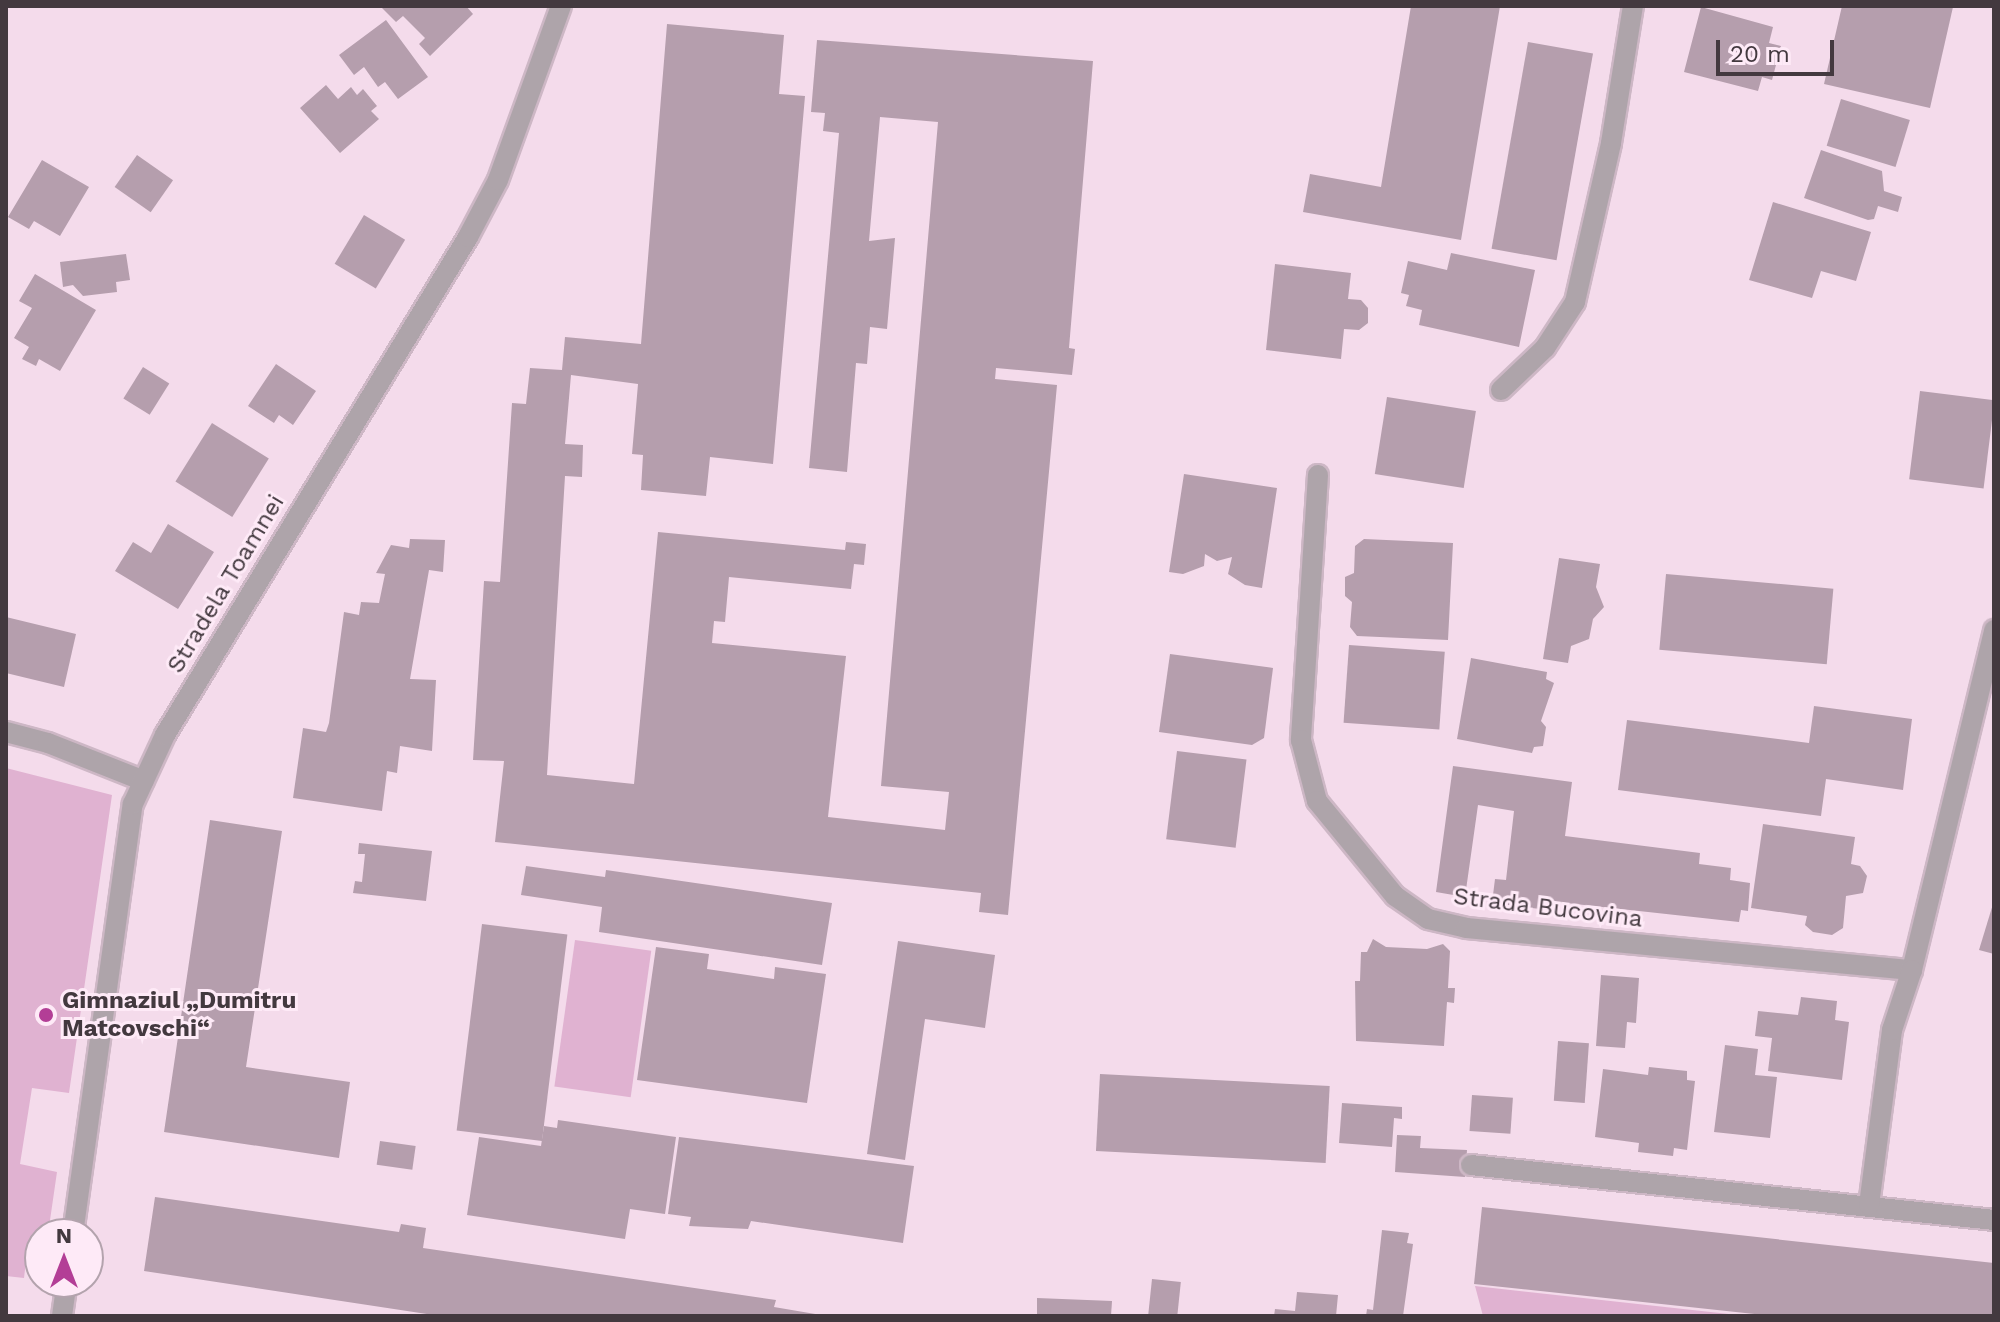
<!DOCTYPE html>
<html>
<head>
<meta charset="utf-8">
<style>
	body { margin:0 }
	#map { position:relative; width:2000px; height:1322px; overflow:hidden; background:#f4dbeb; font-family:"Work Sans",sans-serif }
	div>[style] { position:absolute }
	.green>* { inset:0; background:#e0b2d1; transform-origin:0 0 }
	.building>* { inset:0; background:#b59ead; transform-origin:0 0 }
	.roads { filter:drop-shadow(2px 0 #cdb7c5) drop-shadow(-2px 0 #cdb7c5) drop-shadow(0 2px #cdb7c5) drop-shadow(0 -2px #cdb7c5) }
	.minor>* { height:20px; margin:-10px; padding:0 10px; transform-origin:10px; border-radius:10px; background:#aea4aa }
	.dots>* { width:22px; height:22px; translate:-50% -50%; box-sizing:border-box; border:4px solid #feeaf7; border-radius:50% }
	span { translate:-50% -50%; white-space:nowrap; text-align:center; line-height:1.15; -webkit-text-stroke:6px #feeaf7; paint-order:stroke }
	.street-label { font-size:24px; color:#43393f }
	.poi-label { font-size:24px; color:#43393f; font-weight:700 }
	.left { translate:0 -50%; text-align:left }
	.frame { position:absolute; inset:0; border:8px solid #43393f; pointer-events:none }
	.north { position:absolute; left:24px; top:1218px; width:80px; height:80px; box-sizing:border-box; background:#feeaf7; border:2px solid #b3a3ad; border-radius:50%; rotate:0deg; font-size:22px; font-weight:700; line-height:32px; text-align:center; color:#43393f }
	.north::after { content:''; display:block; margin:auto; width:28px; height:36px; background:#b33e96; clip-path:polygon(50% 0,100% 100%,50% 72%,0 100%) }
	.scale { position:absolute; left:1716px; top:40px; width:118px; height:36px; box-sizing:border-box; border:4px solid #43393f; border-top:0; padding-left:10px; font-size:24px; line-height:28px; white-space:nowrap; color:#43393f; -webkit-text-stroke:6px #feeaf7; paint-order:stroke }
</style>
</head>
<body>
<div id="map">
	<div class="green">
		<i style="clip-path:polygon(6px 768px,112px 795px,69px 1093px,32px 1088px,20px 1164px,57px 1172px,48px 1234px,40px 1234px,40px 1252px,27px 1253px,24px 1278px,6px 1276px)"></i>
		<i style="left:575px;top:940px;width:77px;height:148px;rotate:8deg"></i>
		<i style="clip-path:polygon(1475px 1286px,1747px 1316px,1483px 1316px)"></i>
	</div>
	<div class="building">
		<i style="clip-path:polygon(380px 6px,466px 6px,473px 14px,430px 56px,419px 44px,425px 38px,403px 16px,396px 22px)"></i>
		<i style="clip-path:polygon(1411px 6px,1500px 6px,1461px 240px,1303px 212px,1310px 174px,1381px 187px)"></i>
		<i style="clip-path:polygon(1842px 6px,1953px 7px,1930px 108px,1824px 84px)"></i>
		<i style="clip-path:polygon(1701px 7px,1773px 27px,1769px 43px,1781px 46px,1772px 80px,1762px 77px,1758px 91px,1684px 72px)"></i>
		<i style="clip-path:polygon(386px 20px,428px 77px,398px 99px,385px 82px,378px 87px,364px 67px,354px 75px,339px 55px)"></i>
		<i style="clip-path:polygon(667px 24px,784px 35px,779px 94px,805px 96px,773px 464px,710px 457px,706px 496px,641px 490px,643px 455px,632px 454px,638px 384px,571px 375px,565px 444px,583px 445px,582px 477px,565px 476px,547px 775px,634px 784px,658px 532px,845px 550px,846px 542px,866px 544px,864px 565px,854px 564px,851px 589px,729px 577px,725px 622px,714px 621px,712px 643px,846px 656px,828px 817px,945px 830px,949px 792px,881px 786px,938px 122px,880px 117px,869px 241px,895px 238px,887px 329px,870px 327px,867px 364px,856px 363px,847px 472px,809px 468px,839px 133px,823px 131px,825px 113px,811px 112px,817px 40px,1093px 61px,1069px 348px,1075px 349px,1072px 375px,996px 368px,995px 379px,1057px 385px,1008px 915px,979px 912px,981px 893px,495px 842px,504px 761px,473px 760px,484px 581px,500px 582px,512px 403px,526px 404px,530px 368px,562px 370px,565px 337px,641px 344px)"></i>
		<i style="left:1528px;top:42px;width:66px;height:210px;rotate:10deg"></i>
		<i style="clip-path:polygon(326px 85px,338px 99px,351px 87px,357px 95px,363px 89px,377px 106px,371px 111px,379px 119px,340px 153px,300px 108px)"></i>
		<i style="left:1841px;top:99px;width:72px;height:49px;rotate:17deg"></i>
		<i style="clip-path:polygon(1821px 150px,1882px 171px,1884px 191px,1902px 197px,1898px 212px,1878px 206px,1874px 219px,1868px 220px,1804px 198px)"></i>
		<i style="left:137px;top:155px;width:44px;height:39px;rotate:35deg"></i>
		<i style="clip-path:polygon(42px 160px,89px 187px,60px 236px,34px 221px,29px 229px,8px 217px)"></i>
		<i style="clip-path:polygon(1773px 202px,1871px 232px,1856px 281px,1821px 271px,1812px 298px,1749px 280px)"></i>
		<i style="left:364px;top:215px;width:48px;height:57px;rotate:31deg"></i>
		<i style="clip-path:polygon(1451px 253px,1535px 270px,1519px 347px,1419px 325px,1422px 310px,1406px 306px,1409px 295px,1401px 293px,1408px 261px,1447px 270px)"></i>
		<i style="clip-path:polygon(126px 254px,130px 280px,116px 282px,117px 292px,83px 296px,73px 285px,63px 287px,60px 262px)"></i>
		<i style="clip-path:polygon(1275px 264px,1351px 273px,1348px 299px,1361px 300px,1368px 308px,1368px 323px,1359px 330px,1344px 329px,1341px 359px,1266px 350px)"></i>
		<i style="clip-path:polygon(35px 274px,96px 310px,60px 371px,39px 359px,36px 366px,22px 359px,29px 347px,14px 338px,32px 308px,19px 301px)"></i>
		<i style="clip-path:polygon(276px 364px,316px 391px,293px 425px,279px 415px,274px 423px,248px 406px)"></i>
		<i style="left:143px;top:367px;width:31px;height:37px;rotate:32deg"></i>
		<i style="left:1920px;top:391px;width:75px;height:89px;rotate:7deg"></i>
		<i style="left:1387px;top:397px;width:90px;height:78px;rotate:9deg"></i>
		<i style="left:212px;top:423px;width:67px;height:69px;rotate:32deg"></i>
		<i style="clip-path:polygon(1184px 474px,1277px 488px,1262px 588px,1245px 585px,1228px 574px,1232px 557px,1217px 561px,1205px 554px,1204px 566px,1183px 574px,1169px 572px)"></i>
		<i style="clip-path:polygon(168px 524px,214px 552px,178px 609px,115px 571px,133px 542px,151px 553px)"></i>
		<i style="clip-path:polygon(410px 539px,445px 540px,443px 572px,429px 570px,410px 679px,436px 680px,432px 751px,400px 746px,397px 773px,387px 771px,382px 811px,293px 798px,303px 728px,326px 732px,329px 723px,344px 612px,359px 615px,361px 602px,379px 603px,385px 574px,376px 573px,391px 545px,409px 548px)"></i>
		<i style="clip-path:polygon(1364px 539px,1453px 543px,1448px 640px,1357px 636px,1350px 627px,1352px 602px,1345px 596px,1345px 577px,1354px 573px,1355px 546px)"></i>
		<i style="clip-path:polygon(1559px 558px,1600px 564px,1596px 587px,1604px 607px,1593px 619px,1589px 639px,1571px 646px,1568px 663px,1543px 659px)"></i>
		<i style="left:1666px;top:574px;width:168px;height:76px;rotate:5deg"></i>
		<i style="clip-path:polygon(6px 617px,76px 634px,64px 687px,6px 673px)"></i>
		<i style="left:1349px;top:645px;width:96px;height:78px;rotate:4deg"></i>
		<i style="clip-path:polygon(1170px 654px,1273px 668px,1264px 738px,1252px 745px,1159px 732px)"></i>
		<i style="clip-path:polygon(1471px 658px,1547px 672px,1546px 679px,1554px 683px,1541px 721px,1546px 727px,1543px 746px,1534px 747px,1532px 753px,1457px 739px)"></i>
		<i style="clip-path:polygon(1814px 706px,1912px 719px,1903px 790px,1826px 779px,1821px 816px,1618px 790px,1627px 720px,1809px 743px)"></i>
		<i style="left:1177px;top:751px;width:70px;height:89px;rotate:7deg"></i>
		<i style="clip-path:polygon(1453px 766px,1572px 782px,1565px 836px,1700px 853px,1699px 864px,1731px 868px,1730px 880px,1750px 883px,1748px 911px,1741px 910px,1739px 922px,1557px 902px,1556px 911px,1492px 903px,1495px 879px,1506px 880px,1514px 811px,1478px 805px,1465px 897px,1436px 892px)"></i>
		<i style="clip-path:polygon(210px 820px,282px 831px,246px 1067px,350px 1082px,339px 1158px,164px 1132px)"></i>
		<i style="clip-path:polygon(1763px 824px,1855px 837px,1851px 864px,1860px 866px,1867px 876px,1863px 893px,1846px 896px,1843px 928px,1832px 935px,1813px 932px,1805px 925px,1807px 916px,1751px 908px)"></i>
		<i style="clip-path:polygon(359px 843px,432px 851px,426px 901px,353px 893px,355px 881px,362px 882px,365px 854px,358px 854px)"></i>
		<i style="clip-path:polygon(526px 866px,605px 877px,606px 870px,832px 903px,822px 965px,599px 932px,602px 907px,521px 895px)"></i>
		<i style="clip-path:polygon(1993px 904px,1994px 904px,1994px 954px,1979px 950px)"></i>
		<i style="left:482px;top:924px;width:86px;height:208px;rotate:7deg"></i>
		<i style="clip-path:polygon(1373px 939px,1386px 947px,1427px 949px,1443px 944px,1450px 951px,1448px 988px,1455px 988px,1454px 1003px,1447px 1002px,1444px 1046px,1356px 1041px,1355px 981px,1360px 981px,1361px 952px,1367px 952px)"></i>
		<i style="clip-path:polygon(898px 941px,995px 955px,985px 1028px,925px 1019px,905px 1160px,867px 1154px)"></i>
		<i style="clip-path:polygon(656px 947px,709px 954px,707px 969px,774px 979px,775px 967px,826px 974px,807px 1103px,637px 1080px)"></i>
		<i style="clip-path:polygon(1601px 975px,1639px 978px,1636px 1023px,1627px 1022px,1625px 1048px,1596px 1046px)"></i>
		<i style="clip-path:polygon(1801px 997px,1837px 1001px,1835px 1020px,1849px 1022px,1842px 1080px,1768px 1071px,1772px 1038px,1755px 1036px,1758px 1011px,1798px 1015px)"></i>
		<i style="left:1558px;top:1041px;width:31px;height:60px;rotate:4deg"></i>
		<i style="clip-path:polygon(1725px 1045px,1758px 1049px,1755px 1075px,1777px 1077px,1770px 1138px,1714px 1132px)"></i>
		<i style="clip-path:polygon(1649px 1067px,1687px 1071px,1687px 1080px,1695px 1081px,1687px 1150px,1674px 1148px,1673px 1156px,1638px 1152px,1639px 1143px,1595px 1137px,1603px 1069px,1648px 1075px)"></i>
		<i style="left:1100px;top:1074px;width:230px;height:77px;rotate:3deg"></i>
		<i style="left:1472px;top:1095px;width:41px;height:36px;rotate:4deg"></i>
		<i style="clip-path:polygon(1342px 1103px,1402px 1107px,1402px 1119px,1394px 1118px,1392px 1147px,1339px 1143px)"></i>
		<i style="clip-path:polygon(558px 1120px,676px 1137px,665px 1214px,630px 1209px,625px 1239px,467px 1215px,479px 1137px,541px 1146px,544px 1126px,557px 1128px)"></i>
		<i style="clip-path:polygon(1397px 1135px,1421px 1136px,1420px 1148px,1467px 1150px,1465px 1177px,1395px 1172px)"></i>
		<i style="clip-path:polygon(679px 1137px,914px 1166px,903px 1243px,751px 1221px,748px 1229px,689px 1226px,691px 1217px,668px 1214px)"></i>
		<i style="left:380px;top:1141px;width:36px;height:24px;rotate:8deg"></i>
		<i style="clip-path:polygon(155px 1197px,399px 1232px,401px 1224px,426px 1228px,423px 1248px,776px 1300px,774px 1307px,827px 1316px,440px 1316px,144px 1271px)"></i>
		<i style="clip-path:polygon(1482px 1207px,1994px 1263px,1994px 1316px,1773px 1316px,1474px 1284px)"></i>
		<i style="clip-path:polygon(1382px 1230px,1409px 1233px,1407px 1243px,1413px 1244px,1403px 1316px,1366px 1316px,1367px 1309px,1373px 1310px)"></i>
		<i style="left:1152px;top:1279px;width:29px;height:37px;rotate:6deg"></i>
		<i style="clip-path:polygon(1297px 1292px,1338px 1295px,1336px 1316px,1274px 1316px,1275px 1309px,1295px 1311px)"></i>
		<i style="clip-path:polygon(1037px 1298px,1112px 1301px,1111px 1316px,1037px 1316px)"></i>
	</div>
	<div class="roads">
		<div class="minor">
			<i style="left:1501px;top:390px;width:61px;rotate:-43.7deg"></i>
			<i style="left:1545px;top:348px;width:55px;rotate:-56.9deg"></i>
			<i style="left:1575px;top:302px;width:163px;rotate:-77.2deg"></i>
			<i style="left:1611px;top:143px;width:139px;rotate:-80.9deg"></i>
			<i style="left:1318px;top:475px;width:266px;rotate:93.7deg"></i>
			<i style="left:1301px;top:740px;width:63px;rotate:75.3deg"></i>
			<i style="left:1317px;top:801px;width:123px;rotate:50.6deg"></i>
			<i style="left:1395px;top:896px;width:40px;rotate:34.9deg"></i>
			<i style="left:1428px;top:919px;width:39px;rotate:13deg"></i>
			<i style="left:1466px;top:928px;width:448px;rotate:5.4deg"></i>
			<i style="left:1912px;top:970px;width:350px;rotate:-76.4deg"></i>
			<i style="left:6px;top:732px;width:43px;rotate:14.7deg"></i>
			<i style="left:48px;top:743px;width:103px;rotate:21.6deg"></i>
			<i style="left:1471px;top:1165px;width:526px;rotate:6deg"></i>
			<i style="left:1869px;top:1205px;width:177px;rotate:-82.5deg"></i>
			<i style="left:1892px;top:1030px;width:63px;rotate:-71.6deg"></i>
			<i style="left:73px;top:1234px;width:434px;rotate:-82.1deg"></i>
			<i style="left:133px;top:804px;width:76px;rotate:-65.1deg"></i>
			<i style="left:165px;top:735px;width:583px;rotate:-58.68deg"></i>
			<i style="left:468px;top:237px;width:64px;rotate:-62.2deg"></i>
			<i style="left:498px;top:180px;width:185px;rotate:-70.1deg"></i>
			<i style="left:62px;top:1316px;width:34px;rotate:-82deg"></i>
		</div>
	</div>
	<div class="dots">
		<i style="left:46px;top:1015px;background:#b33e96"></i>
	</div>
	<div class="street-label">
		<span style="left:226px;top:584px;rotate:-59deg">Stradela Toamnei</span>
		<span style="left:1548px;top:908px;rotate:7deg">Strada Bucovina</span>
	</div>
	<div class="poi-label">
		<span class="left" style="left:62px;top:1015px">Gimnaziul „Dumitru<br>Matcovschi“</span>
	</div>
	<div class="frame"></div>
	<div class="north">N</div>
	<div class="scale">20 m</div>
</div>
</body>
</html>
